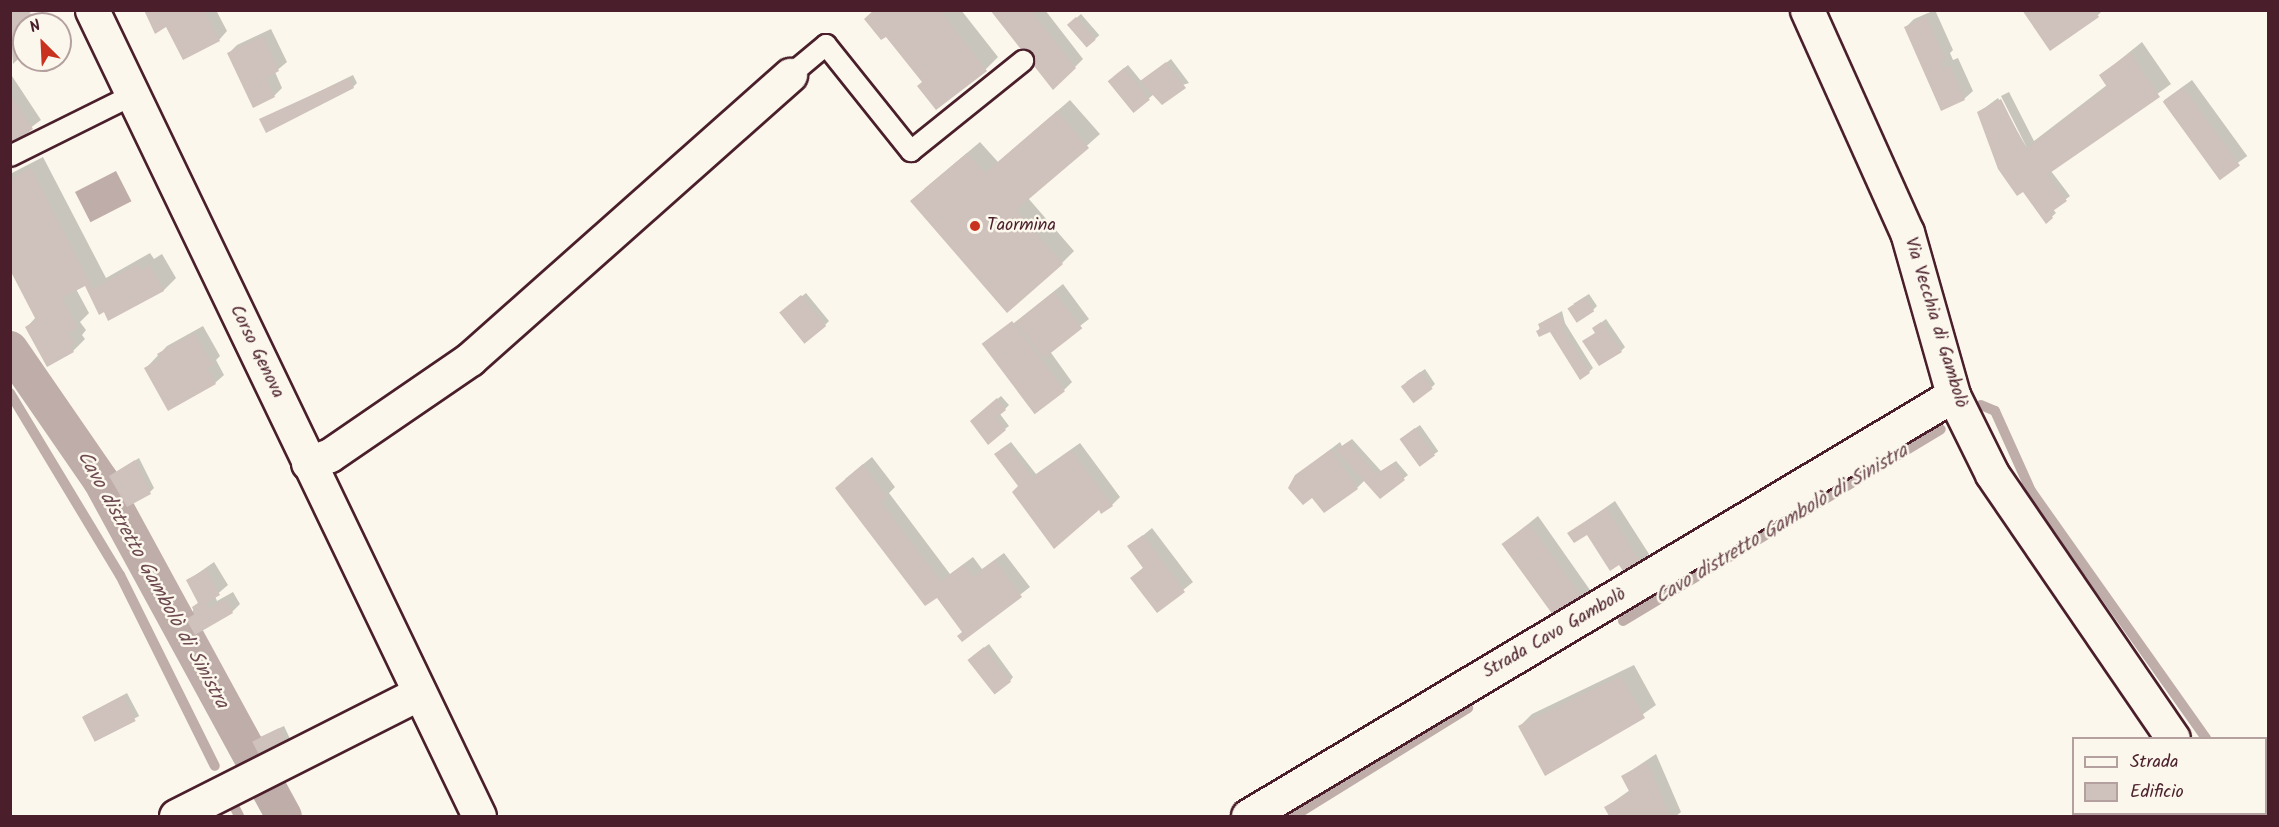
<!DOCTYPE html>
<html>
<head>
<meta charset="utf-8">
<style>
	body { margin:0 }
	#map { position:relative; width:2279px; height:827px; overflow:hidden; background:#fbf7ec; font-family:Kalam,sans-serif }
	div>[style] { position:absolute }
	.water>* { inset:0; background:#bfadaa; transform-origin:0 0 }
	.shadow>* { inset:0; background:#0003; transform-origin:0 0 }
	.stream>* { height:10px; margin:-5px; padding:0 5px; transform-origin:5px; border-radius:5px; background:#bfadaa }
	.canal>* { height:36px; margin:-18px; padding:0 18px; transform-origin:18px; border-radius:18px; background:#bfadaa }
	.building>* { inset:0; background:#cfc2bc; transform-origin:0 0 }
	.roads { filter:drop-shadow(2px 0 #4a1f2b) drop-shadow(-2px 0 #4a1f2b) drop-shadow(0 2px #4a1f2b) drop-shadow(0 -2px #4a1f2b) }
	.lane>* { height:20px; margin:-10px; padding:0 10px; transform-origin:10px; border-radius:10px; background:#fbf7ec }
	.street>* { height:33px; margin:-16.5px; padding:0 16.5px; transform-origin:16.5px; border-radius:16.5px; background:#fbf7ec }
	.secondary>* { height:33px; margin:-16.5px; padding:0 16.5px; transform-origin:16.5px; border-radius:16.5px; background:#fbf7ec }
	.dots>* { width:16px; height:16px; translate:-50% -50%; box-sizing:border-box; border:3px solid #fbf7ec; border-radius:50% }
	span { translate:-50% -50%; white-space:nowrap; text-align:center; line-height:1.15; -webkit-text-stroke:5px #fbf7ec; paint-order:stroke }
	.poi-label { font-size:18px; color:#4a1f2b }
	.left { translate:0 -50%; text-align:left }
	.street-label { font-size:18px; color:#4a1f2b }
	.water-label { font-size:20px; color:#6d4a51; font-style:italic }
	.frame { position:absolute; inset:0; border:12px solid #4a1f2b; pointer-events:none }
	.legend { position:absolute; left:2072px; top:737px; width:195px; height:78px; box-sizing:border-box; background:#fbf7ec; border:2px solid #b4a19f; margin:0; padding:8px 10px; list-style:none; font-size:18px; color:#4a1f2b }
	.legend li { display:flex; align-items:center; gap:12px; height:30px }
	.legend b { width:30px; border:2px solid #b4a19f }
	.north { position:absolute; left:12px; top:12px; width:60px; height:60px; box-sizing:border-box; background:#fbf7ec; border:2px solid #b4a19f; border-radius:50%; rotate:336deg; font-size:16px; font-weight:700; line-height:24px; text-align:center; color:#4a1f2b }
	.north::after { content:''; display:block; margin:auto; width:21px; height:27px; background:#c8321e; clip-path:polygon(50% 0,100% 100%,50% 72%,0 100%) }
</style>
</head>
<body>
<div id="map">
	<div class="water">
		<i style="left:116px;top:171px;width:34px;height:46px;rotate:63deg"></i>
	</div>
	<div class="shadow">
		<i style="clip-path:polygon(10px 10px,34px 10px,28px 14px,34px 24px,24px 24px,24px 51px,13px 62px)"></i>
		<i style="clip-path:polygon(216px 10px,227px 31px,219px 40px,167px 25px,155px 31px,145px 12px)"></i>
		<i style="clip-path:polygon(874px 10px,961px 10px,998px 57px,986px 69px,923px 82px)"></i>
		<i style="clip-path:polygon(992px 10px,1045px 10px,1083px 59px,1075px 67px)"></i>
		<i style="clip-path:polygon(1935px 10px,1953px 50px,1950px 53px,1953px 60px,1958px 58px,1973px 91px,1964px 99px,1906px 27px,1914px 19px)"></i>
		<i style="clip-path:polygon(2024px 10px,2103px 10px,2098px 15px)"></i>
		<i style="left:1081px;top:14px;width:28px;height:16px;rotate:49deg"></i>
		<i style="clip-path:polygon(271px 29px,287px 62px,275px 72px,282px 88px,274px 96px,229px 53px,237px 45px)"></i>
		<i style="clip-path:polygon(2142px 42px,2171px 84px,2051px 171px,2070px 196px,2053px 209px,2056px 213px,2046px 222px,1979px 112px,1998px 98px,2027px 148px,2001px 96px,2009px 92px,2034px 141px,2107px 85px,2101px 75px)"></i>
		<i style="clip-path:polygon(1171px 59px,1189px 83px,1154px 94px,1134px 111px,1113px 77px,1128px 65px,1142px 82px)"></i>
		<i style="clip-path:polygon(10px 73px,41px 120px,10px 143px)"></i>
		<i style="clip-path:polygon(353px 75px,357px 83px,353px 87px,261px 120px)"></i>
		<i style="left:2192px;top:80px;width:94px;height:35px;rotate:54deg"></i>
		<i style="clip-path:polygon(1070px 100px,1100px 134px,1028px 198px,1074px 251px,1062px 263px,924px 189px,980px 142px,998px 162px)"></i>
		<i style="clip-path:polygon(43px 157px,106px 278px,150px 253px,154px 259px,162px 254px,176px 278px,164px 290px,109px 319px,86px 284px,76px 289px,89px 313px,80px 322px,86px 330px,82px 335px,85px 339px,73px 351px,27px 327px,36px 317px,10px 267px,10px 174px)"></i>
		<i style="clip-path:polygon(1063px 284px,1089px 319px,1049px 350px,1072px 382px,1064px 390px,994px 339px)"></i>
		<i style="clip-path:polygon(806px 293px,829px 321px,825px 325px,786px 309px)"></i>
		<i style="clip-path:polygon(1589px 294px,1597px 306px,1593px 310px,1573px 304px)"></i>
		<i style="clip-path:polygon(1562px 311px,1565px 323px,1593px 368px,1589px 372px,1550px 331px,1538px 331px,1544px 321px)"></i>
		<i style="clip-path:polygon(1606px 319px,1625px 347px,1621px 351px,1594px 328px)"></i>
		<i style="clip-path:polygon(203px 326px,220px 356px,216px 360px,224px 375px,215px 383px,146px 368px,167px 346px)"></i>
		<i style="clip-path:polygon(1425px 369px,1435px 384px,1432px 387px,1406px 382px)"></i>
		<i style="clip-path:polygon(1001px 396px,1009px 405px,1000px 414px,1009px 426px,1005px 429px,975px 418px)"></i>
		<i style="left:1420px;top:425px;width:32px;height:24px;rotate:55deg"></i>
		<i style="clip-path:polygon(1352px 439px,1381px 471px,1396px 461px,1408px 475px,1380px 497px,1365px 480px,1357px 488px,1296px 476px,1340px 442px,1342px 446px)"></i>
		<i style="clip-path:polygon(1011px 442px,1036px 474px,1080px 443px,1120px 497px,1112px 505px,1099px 508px,1020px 486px,1000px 450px)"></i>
		<i style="clip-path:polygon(872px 457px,895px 487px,889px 493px,950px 574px,973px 557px,982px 569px,1004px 553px,1030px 587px,962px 640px,964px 632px,845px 479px)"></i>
		<i style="clip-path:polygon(139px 458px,154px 488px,150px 492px,111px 476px)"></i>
		<i style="clip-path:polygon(1615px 501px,1649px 554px,1641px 563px,1587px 533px,1569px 533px)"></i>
		<i style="clip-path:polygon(1538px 516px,1590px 590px,1582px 598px,1503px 544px)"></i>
		<i style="clip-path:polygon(1152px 528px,1193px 582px,1157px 611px,1132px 578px,1144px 567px,1129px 547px)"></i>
		<i style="clip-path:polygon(214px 562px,228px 585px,215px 596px,217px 601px,233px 592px,240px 604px,232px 612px,188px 619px,199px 601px,187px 581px)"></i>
		<i style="clip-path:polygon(989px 644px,1013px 677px,1010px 681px,973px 656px)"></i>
		<i style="clip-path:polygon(1634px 665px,1656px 705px,1602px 743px,1545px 774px,1519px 727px,1532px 714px)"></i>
		<i style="left:127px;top:693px;width:26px;height:49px;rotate:62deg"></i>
		<i style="clip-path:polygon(284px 726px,292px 743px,254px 742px,258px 738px)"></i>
		<i style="clip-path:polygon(1656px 754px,1681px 812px,1676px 816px,1611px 816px,1606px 807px,1630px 790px,1623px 776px)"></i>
	</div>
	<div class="stream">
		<i style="left:10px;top:393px;width:213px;rotate:58.9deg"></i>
		<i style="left:120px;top:575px;width:213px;rotate:63.6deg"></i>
		<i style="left:1981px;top:405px;width:15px;rotate:23deg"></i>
		<i style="left:1995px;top:411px;width:88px;rotate:65.8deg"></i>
		<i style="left:2031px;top:491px;width:303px;rotate:54.7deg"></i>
		<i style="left:1623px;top:621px;width:371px;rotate:-31.1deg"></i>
		<i style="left:2266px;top:784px;width:3px;rotate:-45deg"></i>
		<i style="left:235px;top:808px;width:9px;rotate:63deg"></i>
		<i style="left:1294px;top:816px;width:205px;rotate:-31.8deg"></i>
	</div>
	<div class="canal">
		<i style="left:10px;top:349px;width:160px;rotate:55.4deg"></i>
		<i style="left:101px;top:481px;width:382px;rotate:61.4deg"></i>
	</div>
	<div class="building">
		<i style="clip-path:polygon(10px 10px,33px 14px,24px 18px,28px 24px,24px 24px,24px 53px,13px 64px)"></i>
		<i style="clip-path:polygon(144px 10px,204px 10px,220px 41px,183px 60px,166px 27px,155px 34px)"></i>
		<i style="clip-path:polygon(874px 10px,940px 10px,987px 71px,936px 110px,917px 86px,922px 82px,886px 37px,881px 40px,864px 19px)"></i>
		<i style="clip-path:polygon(990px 10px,1030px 10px,1076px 68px,1053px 90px)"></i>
		<i style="clip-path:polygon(2022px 10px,2094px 10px,2099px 17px,2050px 51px)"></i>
		<i style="left:1076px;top:17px;width:30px;height:12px;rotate:49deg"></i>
		<i style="clip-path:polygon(1927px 17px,1945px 59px,1941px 61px,1944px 68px,1950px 65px,1965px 100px,1941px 111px,1904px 27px)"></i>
		<i style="clip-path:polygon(263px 36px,279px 71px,266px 78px,275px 97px,253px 108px,227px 53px)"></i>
		<i style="clip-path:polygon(2130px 53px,2160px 97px,2047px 175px,2067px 201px,2050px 213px,2053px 218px,2046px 224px,2023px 192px,2017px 196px,1998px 169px,1977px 112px,2001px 99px,2026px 149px,2107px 87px,2099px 75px)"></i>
		<i style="clip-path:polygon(1166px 62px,1186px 88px,1162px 105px,1140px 81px)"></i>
		<i style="left:1124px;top:68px;width:41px;height:21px;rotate:51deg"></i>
		<i style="clip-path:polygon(349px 78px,354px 88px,266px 133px,259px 119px)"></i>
		<i style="left:2183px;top:87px;width:97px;height:25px;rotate:54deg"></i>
		<i style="clip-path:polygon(10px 94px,33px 129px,10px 145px)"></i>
		<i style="clip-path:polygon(1057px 111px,1089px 148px,1016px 210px,1063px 264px,1007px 313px,910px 201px,967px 153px,985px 173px)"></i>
		<i style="clip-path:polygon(31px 168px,93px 289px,137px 264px,141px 270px,150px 265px,164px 291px,108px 321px,104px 312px,99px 315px,85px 286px,62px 298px,78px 327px,68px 333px,75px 344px,70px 346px,74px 352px,47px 367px,25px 327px,36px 320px,10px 270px,10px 179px)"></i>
		<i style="left:1054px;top:292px;width:46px;height:49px;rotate:52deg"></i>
		<i style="left:801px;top:295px;width:40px;height:28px;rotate:51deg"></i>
		<i style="left:1585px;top:297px;width:17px;height:21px;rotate:57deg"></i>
		<i style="clip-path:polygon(1558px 314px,1564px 326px,1562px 328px,1590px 373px,1580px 380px,1550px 332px,1539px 337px,1536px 331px,1540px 329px,1538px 324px)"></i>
		<i style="left:1012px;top:321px;width:88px;height:38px;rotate:53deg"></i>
		<i style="clip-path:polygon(1601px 322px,1622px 352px,1599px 366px,1582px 341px,1595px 333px,1592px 328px)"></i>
		<i style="clip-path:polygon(194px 333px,213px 365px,207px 368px,216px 384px,168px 411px,144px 368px,160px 359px,157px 354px)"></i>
		<i style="left:1420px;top:372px;width:21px;height:24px;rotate:53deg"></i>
		<i style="clip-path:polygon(997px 398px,1006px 410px,996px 418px,1006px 430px,988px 445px,970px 421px)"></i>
		<i style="left:1415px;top:428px;width:34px;height:19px;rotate:54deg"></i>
		<i style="clip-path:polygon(1348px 442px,1376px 474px,1392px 464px,1405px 480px,1380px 499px,1336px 450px)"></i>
		<i style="clip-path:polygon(1007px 445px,1033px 478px,1071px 450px,1113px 506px,1101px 514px,1099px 510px,1054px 549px,1012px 492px,1018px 486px,994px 454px)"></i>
		<i style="clip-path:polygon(1331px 449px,1358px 489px,1324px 513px,1312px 498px,1303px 505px,1288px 488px,1295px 475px)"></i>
		<i style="clip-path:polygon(135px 460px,151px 494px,127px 507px,109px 476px)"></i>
		<i style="clip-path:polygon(863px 464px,887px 497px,881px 502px,941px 581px,964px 564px,973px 577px,995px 560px,1022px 597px,962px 642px,957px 636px,962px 632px,937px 598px,925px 606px,835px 488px)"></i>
		<i style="clip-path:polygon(1606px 508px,1642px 564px,1625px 574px,1619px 565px,1610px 571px,1587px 535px,1574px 543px,1567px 533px)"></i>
		<i style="left:1529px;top:524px;width:92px;height:34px;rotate:54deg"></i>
		<i style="clip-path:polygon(1143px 535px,1185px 592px,1157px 613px,1130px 578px,1143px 568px,1127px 546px)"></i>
		<i style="clip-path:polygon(206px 569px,220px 595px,206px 603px,209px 608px,225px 599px,233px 613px,195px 635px,186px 619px,195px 614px,192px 607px,198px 603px,186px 580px)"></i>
		<i style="left:984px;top:647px;width:44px;height:21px;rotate:52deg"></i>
		<i style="clip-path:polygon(1621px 676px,1645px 718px,1545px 776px,1518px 726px)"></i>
		<i style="left:123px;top:696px;width:28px;height:46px;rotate:63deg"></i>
		<i style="left:279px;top:728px;width:22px;height:30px;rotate:63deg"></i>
		<i style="clip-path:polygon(1647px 762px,1670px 816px,1609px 816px,1604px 807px,1630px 793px,1621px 776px)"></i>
	</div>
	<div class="roads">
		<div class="lane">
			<i style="left:790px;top:75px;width:47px;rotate:-39.8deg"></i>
			<i style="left:826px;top:45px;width:136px;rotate:51.3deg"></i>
			<i style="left:911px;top:151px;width:144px;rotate:-38.8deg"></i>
			<i style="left:10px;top:156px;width:137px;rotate:-26.4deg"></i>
		</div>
		<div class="street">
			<i style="left:1807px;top:10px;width:243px;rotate:65.8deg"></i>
			<i style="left:1907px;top:232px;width:169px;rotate:74.2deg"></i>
			<i style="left:1953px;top:395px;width:88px;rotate:63.7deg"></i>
			<i style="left:1992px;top:474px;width:320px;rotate:55.6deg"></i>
			<i style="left:308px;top:463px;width:23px;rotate:-20deg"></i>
			<i style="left:330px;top:455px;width:170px;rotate:-34.4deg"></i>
			<i style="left:470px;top:359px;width:428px;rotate:-41.6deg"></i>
			<i style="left:2225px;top:814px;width:4px;rotate:34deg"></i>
			<i style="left:176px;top:816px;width:271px;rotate:-26.8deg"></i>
			<i style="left:1248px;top:816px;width:821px;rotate:-30.84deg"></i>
		</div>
		<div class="secondary">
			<i style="left:92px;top:10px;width:894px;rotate:64.35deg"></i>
		</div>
	</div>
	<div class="dots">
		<i style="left:975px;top:226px;background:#c8321e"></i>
	</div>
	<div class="poi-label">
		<span class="left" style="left:987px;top:226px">Taormina</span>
	</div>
	<div class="street-label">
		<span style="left:1935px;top:323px;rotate:73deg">Via Vecchia di Gambolò</span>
		<span style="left:256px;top:352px;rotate:64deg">Corso Genova</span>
		<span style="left:1555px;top:634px;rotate:-30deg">Strada Cavo Gambolò</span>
	</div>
	<div class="water-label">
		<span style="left:1782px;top:525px;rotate:-31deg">Cavo distretto Gambolò di Sinistra</span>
		<span style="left:152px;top:580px;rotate:61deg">Cavo distretto Gambolò di Sinistra</span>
	</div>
	<div class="frame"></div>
	<ul class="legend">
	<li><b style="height:8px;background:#fbf7ec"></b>Strada</li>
	<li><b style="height:16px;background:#cfc2bc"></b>Edificio</li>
	</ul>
	<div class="north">N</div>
</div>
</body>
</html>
